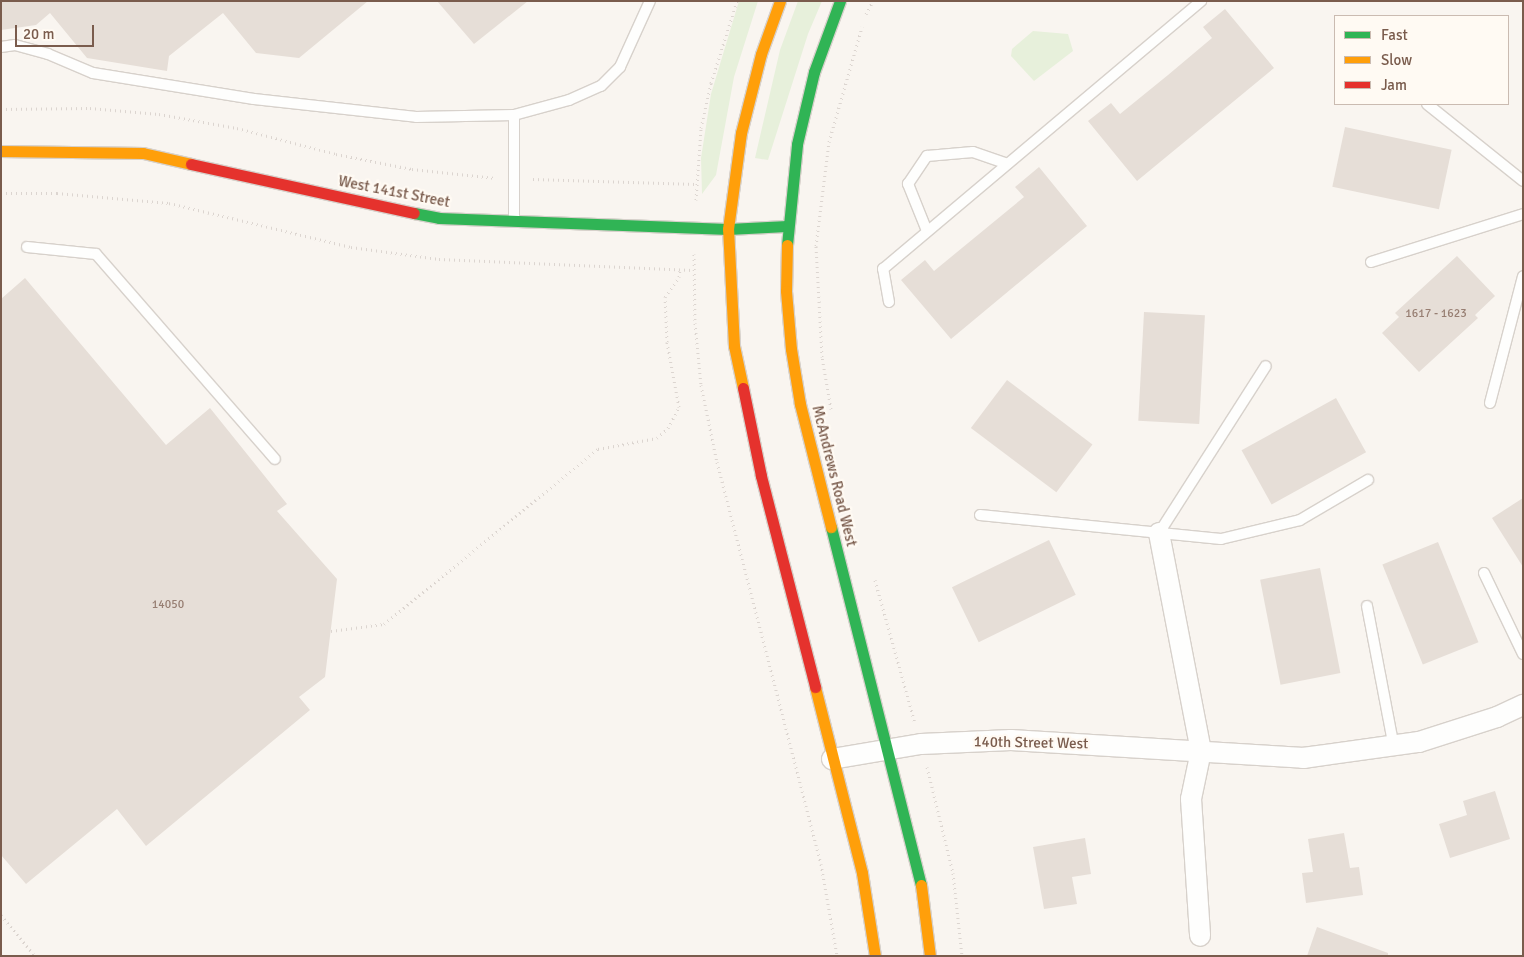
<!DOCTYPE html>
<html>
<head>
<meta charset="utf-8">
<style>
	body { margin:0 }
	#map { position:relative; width:1524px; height:957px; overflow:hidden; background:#f9f5f0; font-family:Signika,sans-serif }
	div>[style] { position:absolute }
	.green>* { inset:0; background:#e7f0db }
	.building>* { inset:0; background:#e6ded7; transform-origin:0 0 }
	.path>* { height:3px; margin-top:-1.5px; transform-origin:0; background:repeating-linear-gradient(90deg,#dcd5d0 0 1px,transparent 0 5px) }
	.roads { filter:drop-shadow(1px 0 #d7d1cb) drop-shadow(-1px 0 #d7d1cb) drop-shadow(0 1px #d7d1cb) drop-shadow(0 -1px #d7d1cb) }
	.lane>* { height:10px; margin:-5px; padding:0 5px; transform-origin:5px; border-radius:5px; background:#fefefd }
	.street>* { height:20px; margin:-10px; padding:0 10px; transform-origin:10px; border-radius:10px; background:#fefefd }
	.fast>* { height:11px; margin:-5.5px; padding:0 5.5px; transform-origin:5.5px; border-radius:5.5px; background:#30b455 }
	.slow>* { height:11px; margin:-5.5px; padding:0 5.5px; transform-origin:5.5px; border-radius:5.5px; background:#ff9f0a }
	.jam>* { height:11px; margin:-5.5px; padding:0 5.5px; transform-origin:5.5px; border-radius:5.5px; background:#e5322d }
	span { translate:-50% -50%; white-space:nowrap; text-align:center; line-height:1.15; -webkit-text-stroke:4.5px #fffaf3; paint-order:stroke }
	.number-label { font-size:12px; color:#977e72 }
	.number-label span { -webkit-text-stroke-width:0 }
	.street-label { font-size:15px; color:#7a5c4d }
	.frame { position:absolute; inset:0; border:2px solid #7a5c4d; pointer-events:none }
	.legend { position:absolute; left:1334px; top:15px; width:175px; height:90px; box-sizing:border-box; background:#fffaf3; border:1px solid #cabbb1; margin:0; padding:6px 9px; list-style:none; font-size:15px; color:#7a5c4d }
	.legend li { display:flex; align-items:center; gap:10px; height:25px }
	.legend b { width:25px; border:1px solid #cabbb1 }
	.scale { position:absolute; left:15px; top:25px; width:79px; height:22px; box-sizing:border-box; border:2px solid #7a5c4d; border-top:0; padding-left:6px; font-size:15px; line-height:18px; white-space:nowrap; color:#7a5c4d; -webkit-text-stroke:4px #fffaf3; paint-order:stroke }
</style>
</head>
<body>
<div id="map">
	<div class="green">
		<i style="clip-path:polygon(739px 1px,758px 1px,734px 77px,716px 175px,702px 194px,701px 158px,711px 94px)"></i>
		<i style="clip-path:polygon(798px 1px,822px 1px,808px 34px,768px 160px,755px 158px,780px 50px)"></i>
		<i style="clip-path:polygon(1033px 31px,1068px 34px,1073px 51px,1034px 81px,1011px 56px,1012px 49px)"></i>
	</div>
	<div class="building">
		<i style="clip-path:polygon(1px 1px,368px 1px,299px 58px,256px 53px,223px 13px,169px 56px,167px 71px,87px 58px,50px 13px,36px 25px,1px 30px)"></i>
		<i style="clip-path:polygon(437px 1px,528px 1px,474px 44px)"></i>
		<i style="clip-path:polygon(1225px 9px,1274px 68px,1137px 181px,1088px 121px,1111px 103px,1120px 114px,1168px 75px,1212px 38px,1203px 27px)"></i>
		<i style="left:1345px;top:127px;width:109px;height:61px;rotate:12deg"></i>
		<i style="clip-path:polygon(1039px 167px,1087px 226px,951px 339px,901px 280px,925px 260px,934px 271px,1024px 197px,1015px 187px)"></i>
		<i style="clip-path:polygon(1457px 256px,1495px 296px,1475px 315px,1478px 318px,1419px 372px,1382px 333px,1399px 317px,1395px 313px)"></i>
		<i style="clip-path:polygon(25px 278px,166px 445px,210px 408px,287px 504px,277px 511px,337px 579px,325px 677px,299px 697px,310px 710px,146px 846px,117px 809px,26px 884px,1px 855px,1px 299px)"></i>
		<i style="left:1144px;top:312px;width:61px;height:109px;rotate:3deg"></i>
		<i style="left:1007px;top:380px;width:107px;height:60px;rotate:37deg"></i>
		<i style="left:1336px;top:398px;width:62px;height:108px;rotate:61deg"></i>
		<i style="clip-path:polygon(1523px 498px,1523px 567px,1492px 518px)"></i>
		<i style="left:1049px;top:540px;width:61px;height:108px;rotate:64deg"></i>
		<i style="left:1438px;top:542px;width:108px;height:60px;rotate:68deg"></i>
		<i style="left:1320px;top:568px;width:107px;height:61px;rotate:79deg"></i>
		<i style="clip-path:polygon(1495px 791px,1510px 839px,1450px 858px,1439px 824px,1467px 815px,1463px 801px)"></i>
		<i style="clip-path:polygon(1344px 833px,1350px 868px,1359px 867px,1363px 895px,1306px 903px,1302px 873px,1313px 872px,1308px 839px)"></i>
		<i style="clip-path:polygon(1085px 838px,1091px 874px,1072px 877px,1077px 904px,1044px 909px,1033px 847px)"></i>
		<i style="clip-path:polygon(1317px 927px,1388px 953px,1388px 956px,1307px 956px)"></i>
	</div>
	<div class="path">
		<i style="left:866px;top:14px;width:15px;rotate:-62deg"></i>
		<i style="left:1px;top:109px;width:89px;rotate:-0.6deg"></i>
		<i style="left:90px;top:108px;width:69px;rotate:5deg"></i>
		<i style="left:159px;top:114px;width:79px;rotate:10.2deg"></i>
		<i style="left:237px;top:128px;width:102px;rotate:14.7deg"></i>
		<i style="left:336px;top:154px;width:77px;rotate:11.2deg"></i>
		<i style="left:412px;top:169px;width:84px;rotate:6.1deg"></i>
		<i style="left:533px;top:179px;width:163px;rotate:1.8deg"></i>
		<i style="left:1px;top:193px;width:56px"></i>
		<i style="left:57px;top:193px;width:112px;rotate:5.1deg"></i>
		<i style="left:169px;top:203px;width:187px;rotate:13.6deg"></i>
		<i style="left:351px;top:247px;width:89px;rotate:7.8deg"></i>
		<i style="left:439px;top:259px;width:254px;rotate:2.5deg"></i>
		<i style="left:696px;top:200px;width:72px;rotate:-86deg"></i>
		<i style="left:701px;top:128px;width:46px;rotate:-77.5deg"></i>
		<i style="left:711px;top:83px;width:86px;rotate:-72.4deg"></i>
		<i style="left:694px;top:254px;width:69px;rotate:89.2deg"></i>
		<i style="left:695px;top:323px;width:62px;rotate:84.5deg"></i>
		<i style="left:701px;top:385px;width:79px;rotate:78.3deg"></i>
		<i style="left:717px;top:462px;width:415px;rotate:75.5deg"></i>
		<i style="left:821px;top:864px;width:93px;rotate:80.1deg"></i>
		<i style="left:831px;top:409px;width:53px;rotate:-99.8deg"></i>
		<i style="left:822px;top:357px;width:111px;rotate:-93.1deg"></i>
		<i style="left:816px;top:246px;width:105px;rotate:-82.9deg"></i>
		<i style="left:829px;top:142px;width:120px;rotate:-74deg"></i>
		<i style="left:875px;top:580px;width:148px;rotate:74.4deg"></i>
		<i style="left:331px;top:631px;width:53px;rotate:-7.5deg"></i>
		<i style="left:384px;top:624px;width:276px;rotate:-39.3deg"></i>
		<i style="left:598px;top:449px;width:60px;rotate:-10.6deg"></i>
		<i style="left:657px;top:438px;width:15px;rotate:-42deg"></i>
		<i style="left:668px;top:428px;width:24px;rotate:-62deg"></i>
		<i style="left:679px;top:407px;width:66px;rotate:-100.5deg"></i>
		<i style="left:667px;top:342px;width:45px;rotate:-92.5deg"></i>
		<i style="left:665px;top:297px;width:24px;rotate:-55deg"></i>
		<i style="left:679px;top:277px;width:8px;rotate:-83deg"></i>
		<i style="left:927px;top:767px;width:109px;rotate:76.2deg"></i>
		<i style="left:953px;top:873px;width:83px;rotate:83.8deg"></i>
		<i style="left:1px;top:915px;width:53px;rotate:50.3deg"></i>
	</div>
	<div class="roads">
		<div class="lane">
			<i style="left:1px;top:47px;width:14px;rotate:-8deg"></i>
			<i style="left:15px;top:45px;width:34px;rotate:15deg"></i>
			<i style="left:48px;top:54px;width:49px;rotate:22.9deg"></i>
			<i style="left:93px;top:73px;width:163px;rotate:9.2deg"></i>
			<i style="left:254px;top:99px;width:163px;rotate:6.3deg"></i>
			<i style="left:416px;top:117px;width:98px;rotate:-1.2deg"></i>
			<i style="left:1427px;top:104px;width:123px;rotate:38.7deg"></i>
			<i style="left:514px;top:220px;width:105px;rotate:-90deg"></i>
			<i style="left:514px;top:115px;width:57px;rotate:-15.3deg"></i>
			<i style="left:569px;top:100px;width:35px;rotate:-24deg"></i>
			<i style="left:601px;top:86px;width:27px;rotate:-45deg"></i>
			<i style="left:620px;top:67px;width:72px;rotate:-65.6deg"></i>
			<i style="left:927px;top:231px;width:51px;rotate:-112deg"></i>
			<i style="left:908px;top:184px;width:34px;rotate:-56deg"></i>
			<i style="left:927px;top:156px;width:46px;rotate:-5deg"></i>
			<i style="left:973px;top:152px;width:36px;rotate:19deg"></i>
			<i style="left:27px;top:247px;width:69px;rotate:5.8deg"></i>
			<i style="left:96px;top:254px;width:272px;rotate:48.9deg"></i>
			<i style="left:1371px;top:262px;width:159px;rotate:-17.5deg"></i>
			<i style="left:889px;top:302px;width:34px;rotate:-100deg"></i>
			<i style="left:883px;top:269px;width:416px;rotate:-40.1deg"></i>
			<i style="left:1490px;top:403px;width:131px;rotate:-75.4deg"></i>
			<i style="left:980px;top:515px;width:242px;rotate:5.7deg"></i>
			<i style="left:1221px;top:539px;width:81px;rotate:-13.5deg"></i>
			<i style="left:1300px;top:520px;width:79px;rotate:-30.5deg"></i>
			<i style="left:1159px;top:533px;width:198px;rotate:-57.4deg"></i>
			<i style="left:1484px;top:573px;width:90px;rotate:64.3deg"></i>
			<i style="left:1367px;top:606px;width:144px;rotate:79.2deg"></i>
		</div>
		<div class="street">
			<i style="left:1159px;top:533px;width:222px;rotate:79.1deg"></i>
			<i style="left:1201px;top:751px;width:49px;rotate:101.8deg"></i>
			<i style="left:1191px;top:799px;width:137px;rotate:86.2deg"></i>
			<i style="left:832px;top:759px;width:90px;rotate:-9.6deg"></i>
			<i style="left:921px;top:744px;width:90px;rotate:-2.5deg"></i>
			<i style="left:1011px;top:740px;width:293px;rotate:3.5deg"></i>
			<i style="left:1303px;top:758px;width:117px;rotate:-7.9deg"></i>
			<i style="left:1419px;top:742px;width:82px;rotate:-17.8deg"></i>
			<i style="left:1497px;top:717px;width:29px;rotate:-25deg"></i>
		</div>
		<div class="fast">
			<i style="left:414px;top:213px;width:25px;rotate:11deg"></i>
			<i style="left:439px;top:218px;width:289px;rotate:2.2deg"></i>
			<i style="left:728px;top:229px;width:59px;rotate:-2.9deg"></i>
			<i style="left:787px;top:245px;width:101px;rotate:-84.3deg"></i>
			<i style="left:797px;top:144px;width:74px;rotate:-76.7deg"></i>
			<i style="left:814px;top:72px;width:76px;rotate:-69.9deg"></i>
			<i style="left:831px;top:527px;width:369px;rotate:75.9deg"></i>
		</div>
		<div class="slow">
			<i style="left:1px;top:151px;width:142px;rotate:0.8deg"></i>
			<i style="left:143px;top:153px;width:49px;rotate:12.9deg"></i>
			<i style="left:787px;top:245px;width:46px;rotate:91.2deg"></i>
			<i style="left:786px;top:291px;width:58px;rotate:85.1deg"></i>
			<i style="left:791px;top:349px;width:56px;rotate:80.7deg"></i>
			<i style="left:800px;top:404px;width:127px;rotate:75.9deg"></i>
			<i style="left:743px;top:388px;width:43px;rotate:-102.1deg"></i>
			<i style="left:734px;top:346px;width:117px;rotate:-92.9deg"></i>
			<i style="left:728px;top:229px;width:97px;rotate:-82.3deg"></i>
			<i style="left:741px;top:133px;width:81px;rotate:-75.8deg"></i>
			<i style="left:761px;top:54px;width:56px;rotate:-70.3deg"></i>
			<i style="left:815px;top:687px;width:192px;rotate:75.8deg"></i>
			<i style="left:862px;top:873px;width:84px;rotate:81.1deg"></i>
			<i style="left:921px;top:885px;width:72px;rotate:82.8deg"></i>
		</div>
		<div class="jam">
			<i style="left:191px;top:164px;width:228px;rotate:12.4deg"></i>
			<i style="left:743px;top:388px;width:90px;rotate:78.4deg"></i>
			<i style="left:761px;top:476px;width:218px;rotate:75.6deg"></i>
		</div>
	</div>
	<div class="number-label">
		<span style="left:1436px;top:314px">1617 - 1623</span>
		<span style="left:168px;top:605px">14050</span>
	</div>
	<div class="street-label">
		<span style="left:394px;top:192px;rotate:11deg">West 141st Street</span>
		<span style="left:834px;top:476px;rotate:76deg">McAndrews Road West</span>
		<span style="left:1031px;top:743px;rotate:1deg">140th Street West</span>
	</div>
	<div class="frame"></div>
	<ul class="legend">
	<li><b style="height:6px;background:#30b455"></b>Fast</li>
	<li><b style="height:6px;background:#ff9f0a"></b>Slow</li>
	<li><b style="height:6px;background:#e5322d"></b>Jam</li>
	</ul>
	<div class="scale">20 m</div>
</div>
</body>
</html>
